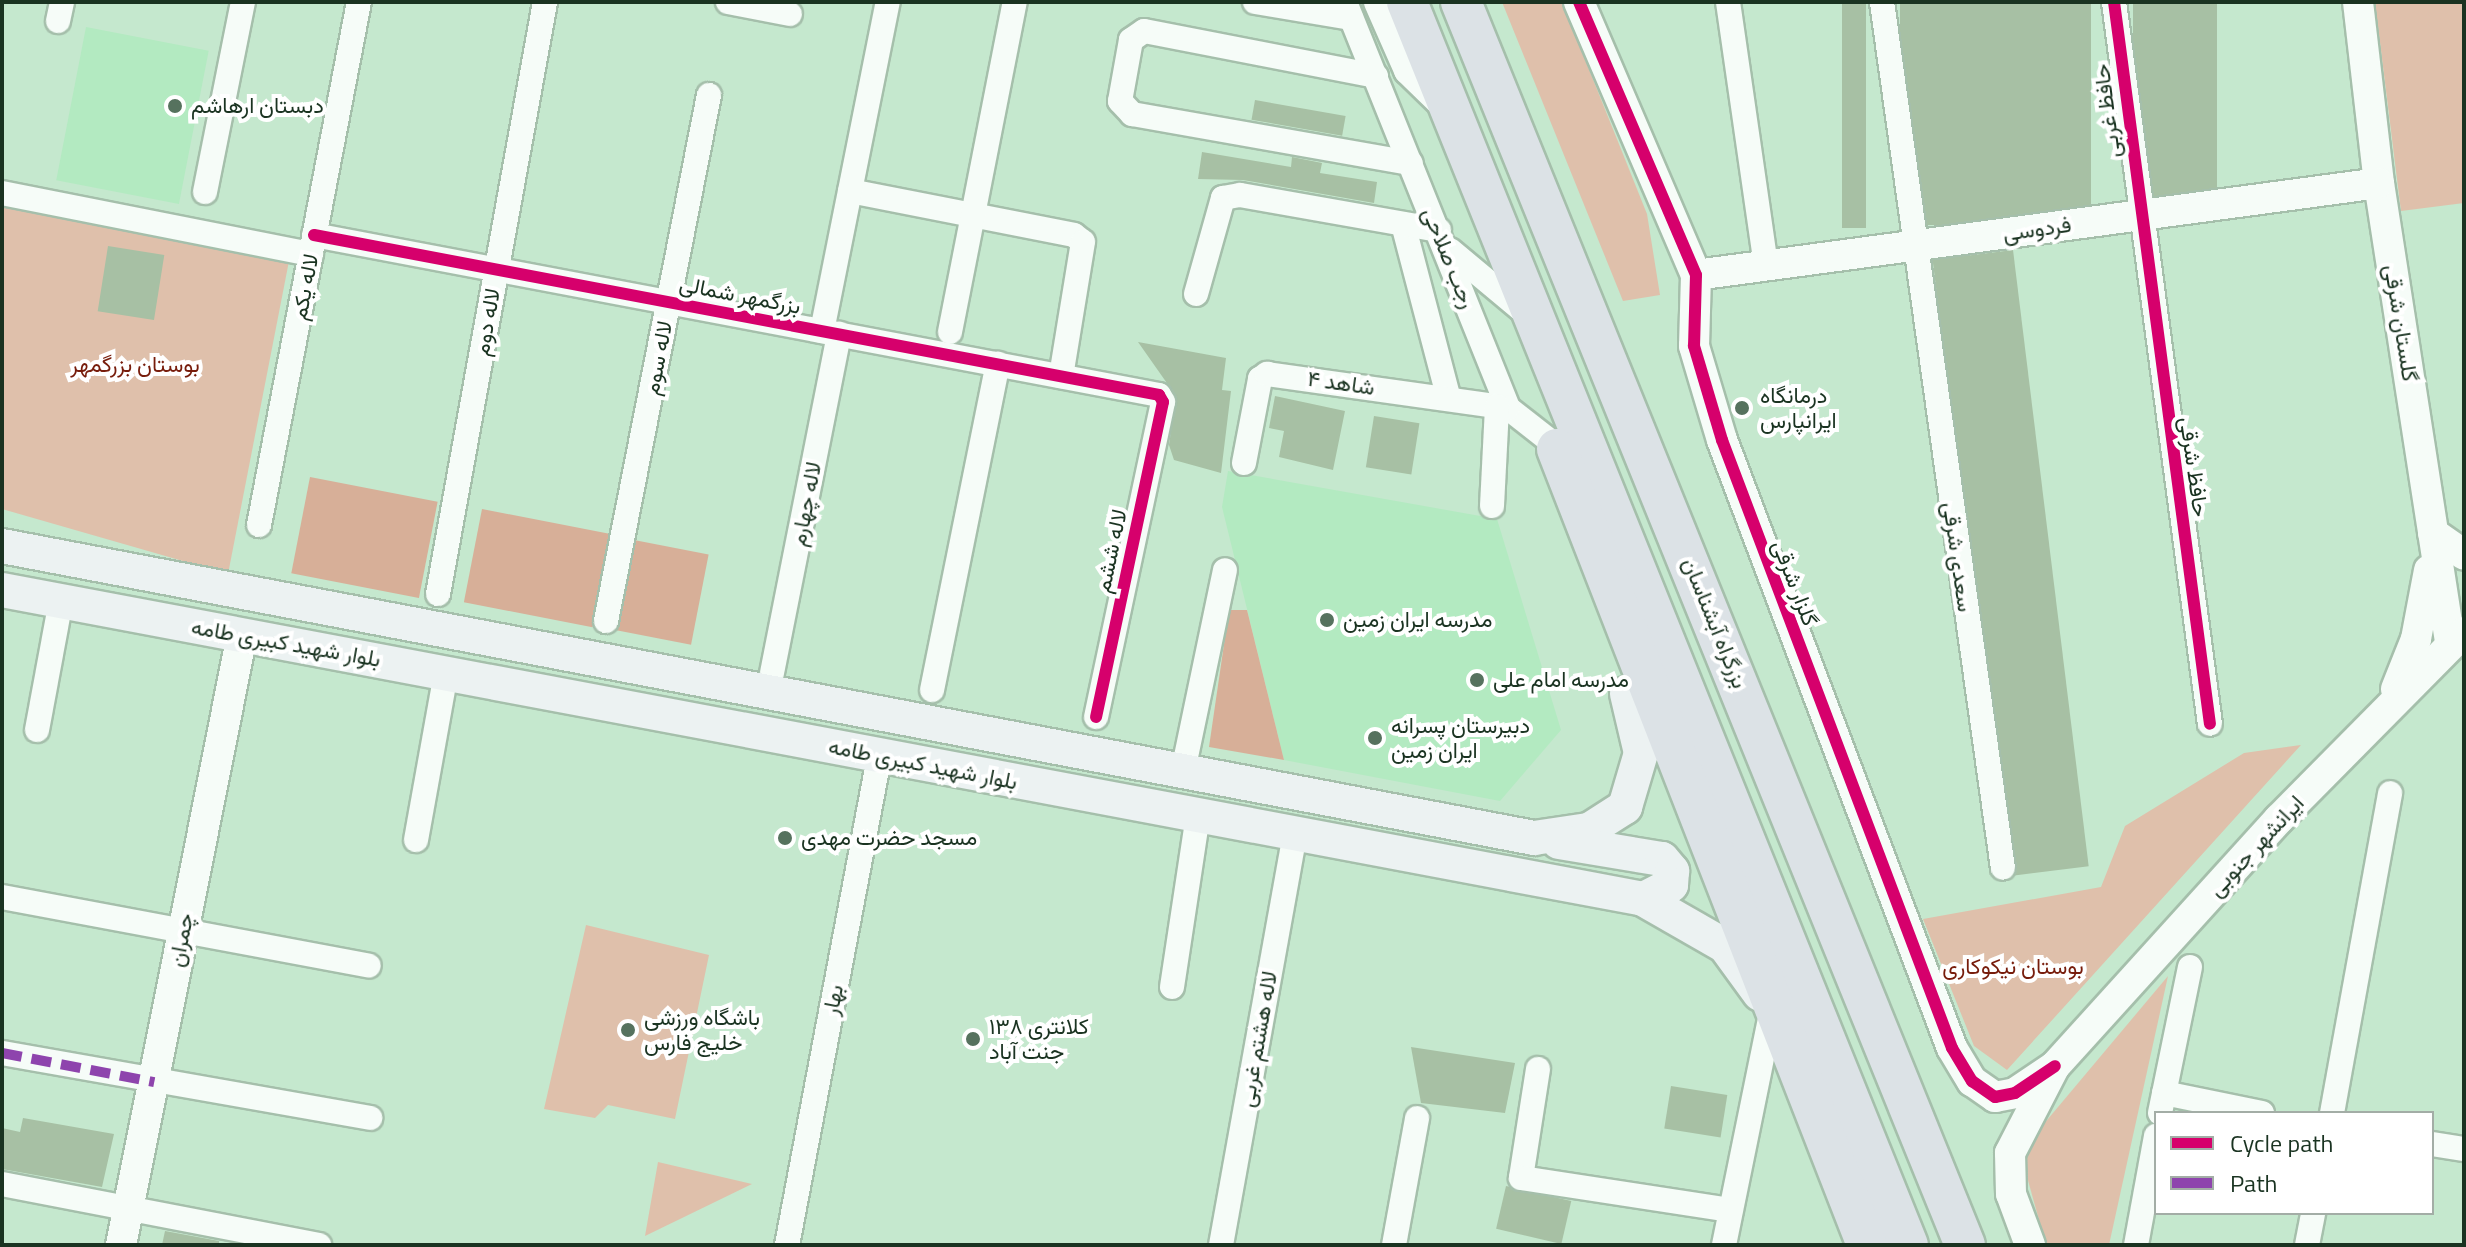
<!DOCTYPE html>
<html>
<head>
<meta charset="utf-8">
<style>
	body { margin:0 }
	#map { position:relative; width:2466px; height:1247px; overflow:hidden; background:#c5e8ce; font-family:"Titillium Web",Vazirmatn,sans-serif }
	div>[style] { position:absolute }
	.built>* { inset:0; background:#b3eac1; transform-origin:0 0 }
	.green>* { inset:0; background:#dfc0ab }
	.forest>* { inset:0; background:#d7af98; transform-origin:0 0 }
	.building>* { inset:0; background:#a7c0a4; transform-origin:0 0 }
	.roads { filter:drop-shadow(2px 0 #a5bfab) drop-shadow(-2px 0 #a5bfab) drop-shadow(0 2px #a5bfab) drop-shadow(0 -2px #a5bfab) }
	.minor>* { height:24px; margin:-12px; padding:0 12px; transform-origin:12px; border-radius:12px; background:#f6fcf8 }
	.tertiary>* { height:30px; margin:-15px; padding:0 15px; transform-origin:15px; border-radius:15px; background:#f6fcf8 }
	.secondary>* { height:34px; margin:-17px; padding:0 17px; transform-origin:17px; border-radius:17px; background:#ecf2f2 }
	.trunk>* { height:40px; margin:-20px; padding:0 20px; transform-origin:20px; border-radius:20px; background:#dce2e6 }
	.quiet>* { height:10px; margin-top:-5px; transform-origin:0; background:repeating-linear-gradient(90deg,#8e44ad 0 20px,transparent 0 30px) }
	.cycleway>* { height:12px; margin:-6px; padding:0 6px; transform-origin:6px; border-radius:6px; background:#d6006c }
	.dots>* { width:22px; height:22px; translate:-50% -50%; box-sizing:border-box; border:4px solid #fff; border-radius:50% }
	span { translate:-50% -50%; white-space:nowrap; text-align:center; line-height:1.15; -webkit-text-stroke:8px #fff; paint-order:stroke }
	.poi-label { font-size:22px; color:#1a3321 }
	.left { translate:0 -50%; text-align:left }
	.street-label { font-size:22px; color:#1a3321 }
	.park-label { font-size:22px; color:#771c0b }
	.frame { position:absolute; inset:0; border:4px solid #1a3321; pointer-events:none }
	.legend { position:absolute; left:2154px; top:1111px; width:280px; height:104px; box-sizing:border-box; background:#fff; border:2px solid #a3ada6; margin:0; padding:10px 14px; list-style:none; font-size:24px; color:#1a3321 }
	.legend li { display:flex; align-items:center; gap:16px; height:40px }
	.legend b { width:40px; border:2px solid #a3ada6 }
</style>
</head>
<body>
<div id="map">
	<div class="built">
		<i style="left:86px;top:27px;width:125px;height:156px;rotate:11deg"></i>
		<i style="clip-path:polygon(1228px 471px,1497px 519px,1561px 730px,1500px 801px,1284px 760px,1222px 507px)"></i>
	</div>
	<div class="green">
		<i style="clip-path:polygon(1502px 2px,1562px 2px,1647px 214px,1660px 295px,1623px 301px)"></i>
		<i style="clip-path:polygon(2375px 2px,2464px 2px,2464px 203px,2401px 211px)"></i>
		<i style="clip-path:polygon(2px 203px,289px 261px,228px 574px,2px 509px)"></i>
		<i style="clip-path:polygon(2301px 745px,2007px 1070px,1974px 1046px,1923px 919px,2101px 887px,2125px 826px,2244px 753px)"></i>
		<i style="clip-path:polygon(586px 925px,709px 955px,675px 1119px,608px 1105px,595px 1118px,544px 1109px)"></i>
		<i style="clip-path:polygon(2168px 976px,2109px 1245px,2046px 1245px,2024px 1166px,2032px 1138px)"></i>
		<i style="clip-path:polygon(658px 1162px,752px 1184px,645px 1236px)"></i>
	</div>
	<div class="forest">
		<i style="left:310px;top:477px;width:130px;height:98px;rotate:11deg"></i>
		<i style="left:482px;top:509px;width:131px;height:95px;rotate:11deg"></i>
		<i style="left:634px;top:540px;width:76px;height:92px;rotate:11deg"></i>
		<i style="clip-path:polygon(1229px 610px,1247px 610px,1284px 760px,1209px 747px)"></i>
	</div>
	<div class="building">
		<i style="left:1842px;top:2px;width:24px;height:226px"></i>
		<i style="left:1900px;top:2px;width:191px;height:223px"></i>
		<i style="left:2133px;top:2px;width:84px;height:195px"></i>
		<i style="left:1255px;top:100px;width:92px;height:20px;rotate:10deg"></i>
		<i style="clip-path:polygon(1202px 152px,1291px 167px,1292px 157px,1322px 163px,1320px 173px,1377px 182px,1374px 203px,1243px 180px,1198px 179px)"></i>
		<i style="left:108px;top:246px;width:57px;height:66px;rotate:9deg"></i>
		<i style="left:2013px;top:250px;width:621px;height:81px;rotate:83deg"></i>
		<i style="clip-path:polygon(1138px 342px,1226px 358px,1222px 390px,1231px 391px,1221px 473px,1174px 460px,1169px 445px,1176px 396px)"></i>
		<i style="clip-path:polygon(1275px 396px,1345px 411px,1333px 470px,1279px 457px,1284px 431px,1269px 428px)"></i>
		<i style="left:1374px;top:416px;width:46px;height:52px;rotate:9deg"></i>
		<i style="clip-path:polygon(1411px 1047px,1515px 1063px,1505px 1113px,1421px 1103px)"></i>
		<i style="left:1671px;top:1086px;width:57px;height:43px;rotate:9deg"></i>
		<i style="clip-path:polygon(23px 1118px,114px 1134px,102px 1187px,2px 1169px,2px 1128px,20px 1132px)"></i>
		<i style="left:1506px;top:1186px;width:67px;height:44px;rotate:13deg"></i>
		<i style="clip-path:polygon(165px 1231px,219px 1241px,219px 1245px,162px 1245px)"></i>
	</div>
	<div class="roads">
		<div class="minor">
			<i style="left:728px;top:2px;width:63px;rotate:11deg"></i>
			<i style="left:1255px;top:2px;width:97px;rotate:9.5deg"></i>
			<i style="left:1345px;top:2px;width:437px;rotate:68.1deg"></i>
			<i style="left:1508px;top:408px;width:76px;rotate:38.1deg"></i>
			<i style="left:1728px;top:2px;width:267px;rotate:81.8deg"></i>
			<i style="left:1882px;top:2px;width:874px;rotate:82.05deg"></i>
			<i style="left:2114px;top:2px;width:728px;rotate:82.43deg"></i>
			<i style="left:58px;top:21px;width:19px;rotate:-78deg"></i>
			<i style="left:1376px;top:76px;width:236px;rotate:-169deg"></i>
			<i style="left:1144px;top:31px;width:16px;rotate:145deg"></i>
			<i style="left:1131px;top:40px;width:62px;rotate:100.2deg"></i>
			<i style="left:1120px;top:101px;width:18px;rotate:47deg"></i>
			<i style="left:1132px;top:114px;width:283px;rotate:10deg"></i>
			<i style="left:850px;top:191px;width:228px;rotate:11.1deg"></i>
			<i style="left:1074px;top:235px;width:11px;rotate:38deg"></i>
			<i style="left:1083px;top:242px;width:136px;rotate:99.3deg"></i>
			<i style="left:205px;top:192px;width:194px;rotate:-78.7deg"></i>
			<i style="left:2px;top:193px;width:315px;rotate:11.2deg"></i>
			<i style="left:1403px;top:224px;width:181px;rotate:75.3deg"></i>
			<i style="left:314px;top:235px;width:860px;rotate:10.72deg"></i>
			<i style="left:1159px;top:395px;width:8px;rotate:60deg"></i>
			<i style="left:1163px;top:402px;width:322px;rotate:102deg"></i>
			<i style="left:1450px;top:250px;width:103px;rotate:39.9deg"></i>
			<i style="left:1196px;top:294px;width:100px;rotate:-74.3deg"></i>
			<i style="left:1223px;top:198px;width:17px;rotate:-10deg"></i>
			<i style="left:1240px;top:195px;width:202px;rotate:10deg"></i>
			<i style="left:822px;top:331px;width:336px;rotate:-78.7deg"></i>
			<i style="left:950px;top:332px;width:336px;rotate:-78.9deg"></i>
			<i style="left:1244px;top:463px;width:86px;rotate:-79.2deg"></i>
			<i style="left:1260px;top:379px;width:9px;rotate:-36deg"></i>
			<i style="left:1267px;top:374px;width:243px;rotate:8deg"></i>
			<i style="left:1492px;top:506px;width:100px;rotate:-87.1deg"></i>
			<i style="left:259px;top:525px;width:532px;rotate:-79.18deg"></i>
			<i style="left:438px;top:594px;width:602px;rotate:-79.75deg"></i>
			<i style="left:606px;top:621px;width:536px;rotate:-78.92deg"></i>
			<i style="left:772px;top:673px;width:346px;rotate:-78.8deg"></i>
			<i style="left:932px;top:690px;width:333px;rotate:-78.6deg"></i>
			<i style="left:37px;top:730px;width:131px;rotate:-79.5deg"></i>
			<i style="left:1183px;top:771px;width:205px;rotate:-78.2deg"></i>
			<i style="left:416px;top:840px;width:169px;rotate:-79.8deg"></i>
			<i style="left:2px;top:897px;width:373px;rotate:10.6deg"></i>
			<i style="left:1172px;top:987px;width:174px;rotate:-81.4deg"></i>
			<i style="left:2px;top:1053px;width:374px;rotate:10deg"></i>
			<i style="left:1538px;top:1069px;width:110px;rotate:98.9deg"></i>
			<i style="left:1521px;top:1178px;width:212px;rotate:8.7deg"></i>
			<i style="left:2164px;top:1093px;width:100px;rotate:11.5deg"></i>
			<i style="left:2160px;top:1113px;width:149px;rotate:-78.4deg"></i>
			<i style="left:2332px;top:1113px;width:325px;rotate:-79.7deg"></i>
			<i style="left:2432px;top:1144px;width:32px;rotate:9deg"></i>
			<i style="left:2px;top:1184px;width:323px;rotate:10.9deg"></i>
			<i style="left:787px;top:1245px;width:499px;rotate:-79.3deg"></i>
			<i style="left:1221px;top:1245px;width:418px;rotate:-79.8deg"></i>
			<i style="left:1394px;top:1245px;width:129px;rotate:-79.7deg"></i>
			<i style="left:1724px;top:1245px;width:236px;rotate:-78.5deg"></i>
			<i style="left:2136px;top:1245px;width:111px;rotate:-79.6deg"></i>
			<i style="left:2307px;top:1245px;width:33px;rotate:-79deg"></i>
		</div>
		<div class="tertiary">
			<i style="left:1379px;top:2px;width:74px;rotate:66.2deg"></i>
			<i style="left:1409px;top:70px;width:52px;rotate:44.2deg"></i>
			<i style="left:1579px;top:2px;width:297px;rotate:66.8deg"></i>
			<i style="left:1696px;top:275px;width:71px;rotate:91.6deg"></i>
			<i style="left:1694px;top:346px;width:98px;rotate:73.4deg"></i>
			<i style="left:1722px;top:440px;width:650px;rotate:69.28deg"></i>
			<i style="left:1952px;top:1048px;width:39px;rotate:59deg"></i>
			<i style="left:1972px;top:1081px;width:28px;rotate:35deg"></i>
			<i style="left:1995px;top:1097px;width:20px;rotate:-11deg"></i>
			<i style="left:2015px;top:1093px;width:48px;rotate:-34deg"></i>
			<i style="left:2358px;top:2px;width:182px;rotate:83.4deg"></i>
			<i style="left:2379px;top:183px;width:465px;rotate:81.2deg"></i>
			<i style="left:1696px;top:275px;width:689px;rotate:-7.67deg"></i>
			<i style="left:2433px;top:533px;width:38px;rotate:35deg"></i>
			<i style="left:2396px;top:689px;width:54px;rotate:-68.2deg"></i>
			<i style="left:2416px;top:639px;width:70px;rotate:-79.3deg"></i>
			<i style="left:121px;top:1245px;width:622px;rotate:-78.78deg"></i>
			<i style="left:2030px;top:1245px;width:54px;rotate:-110.4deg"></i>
			<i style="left:2011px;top:1194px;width:41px;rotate:-91.4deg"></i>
			<i style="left:2010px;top:1153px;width:98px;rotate:-62.7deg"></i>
			<i style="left:2055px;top:1066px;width:333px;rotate:-47.8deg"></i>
			<i style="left:2279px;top:819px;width:263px;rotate:-45.3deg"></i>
		</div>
		<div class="secondary">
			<i style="left:2px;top:546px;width:1560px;rotate:10.79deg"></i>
			<i style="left:1534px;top:838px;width:56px;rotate:-8.3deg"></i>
			<i style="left:1589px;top:830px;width:43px;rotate:-32.6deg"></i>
			<i style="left:1625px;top:807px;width:56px;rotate:-73.5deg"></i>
			<i style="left:1641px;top:753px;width:61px;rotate:-103.3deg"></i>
			<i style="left:2px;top:590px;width:1670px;rotate:10.66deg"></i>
			<i style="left:1643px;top:899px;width:95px;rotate:29.8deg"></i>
			<i style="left:1725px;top:946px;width:59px;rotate:53.9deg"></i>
			<i style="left:1559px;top:842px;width:104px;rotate:9.4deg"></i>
			<i style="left:1662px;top:859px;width:16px;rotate:50deg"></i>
			<i style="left:1672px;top:871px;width:14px;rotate:94deg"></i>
			<i style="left:1671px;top:885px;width:31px;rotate:153deg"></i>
		</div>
		<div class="trunk">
			<i style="left:1407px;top:2px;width:1340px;rotate:68.05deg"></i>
			<i style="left:1461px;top:2px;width:1341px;rotate:67.93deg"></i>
			<i style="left:1557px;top:449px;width:854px;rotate:68.72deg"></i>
		</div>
	</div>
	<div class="quiet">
		<i style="left:2px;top:1053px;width:155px;rotate:10.8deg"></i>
	</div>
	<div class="cycleway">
		<i style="left:1579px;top:2px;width:297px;rotate:66.8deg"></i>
		<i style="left:1696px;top:275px;width:71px;rotate:91.6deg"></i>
		<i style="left:1694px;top:346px;width:98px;rotate:73.4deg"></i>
		<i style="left:1722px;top:440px;width:650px;rotate:69.28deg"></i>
		<i style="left:1952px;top:1048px;width:39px;rotate:59deg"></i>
		<i style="left:1972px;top:1081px;width:28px;rotate:35deg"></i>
		<i style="left:1995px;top:1097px;width:20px;rotate:-11deg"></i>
		<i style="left:2015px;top:1093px;width:48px;rotate:-34deg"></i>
		<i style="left:2114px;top:2px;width:728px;rotate:82.43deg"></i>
		<i style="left:314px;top:235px;width:860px;rotate:10.72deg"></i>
		<i style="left:1159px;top:395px;width:8px;rotate:60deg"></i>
		<i style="left:1163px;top:402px;width:322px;rotate:102deg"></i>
	</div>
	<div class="dots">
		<i style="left:175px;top:106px;background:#56725e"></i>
		<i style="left:1742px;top:408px;background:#56725e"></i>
		<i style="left:1327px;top:620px;background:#56725e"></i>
		<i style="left:1477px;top:680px;background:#56725e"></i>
		<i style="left:1375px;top:738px;background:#56725e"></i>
		<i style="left:785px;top:838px;background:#56725e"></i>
		<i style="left:628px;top:1030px;background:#56725e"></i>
		<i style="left:973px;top:1039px;background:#56725e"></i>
	</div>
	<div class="poi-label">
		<span class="left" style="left:191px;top:106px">دبستان ارهاشم</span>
		<span class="left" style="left:1760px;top:408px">درمانگاه<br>ایرانپارس</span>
		<span class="left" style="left:1343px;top:620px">مدرسه ایران زمین</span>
		<span class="left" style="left:1493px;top:680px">مدرسه امام علی</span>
		<span class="left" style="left:1391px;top:738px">دبیرستان پسرانه<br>ایران زمین</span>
		<span class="left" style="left:801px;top:838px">مسجد حضرت مهدی</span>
		<span class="left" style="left:644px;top:1030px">باشگاه ورزشی<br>خلیج فارس</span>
		<span class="left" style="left:989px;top:1039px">کلانتری ۱۳۸<br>جنت آباد</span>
	</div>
	<div class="street-label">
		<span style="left:2107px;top:111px;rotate:-97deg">حافظ غربی</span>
		<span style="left:2037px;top:229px;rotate:-8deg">فردوسی</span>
		<span style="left:1449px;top:258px;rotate:68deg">رجب صلاحی</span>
		<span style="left:305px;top:287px;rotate:-79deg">لاله یکم</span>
		<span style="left:740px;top:295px;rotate:11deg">بزرگمهر شمالی</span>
		<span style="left:487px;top:322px;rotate:-80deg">لاله دوم</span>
		<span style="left:2401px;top:323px;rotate:81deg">گلستان شرقی</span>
		<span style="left:658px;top:358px;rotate:-79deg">لاله سوم</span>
		<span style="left:1341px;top:383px;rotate:8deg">شاهد ۴</span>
		<span style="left:2194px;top:467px;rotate:82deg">حافظ شرقی</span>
		<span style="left:806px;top:504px;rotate:-79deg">لاله چهارم</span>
		<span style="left:1111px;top:551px;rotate:-78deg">لاله ششم</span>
		<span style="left:1958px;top:557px;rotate:82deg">سعدی شرقی</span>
		<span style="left:1795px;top:583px;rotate:69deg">گلزار شرقی</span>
		<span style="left:1715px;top:623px;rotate:68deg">بزرگراه آبشناسان</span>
		<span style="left:286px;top:643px;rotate:10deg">بلوار شهید کبیری طامه</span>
		<span style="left:923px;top:764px;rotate:11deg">بلوار شهید کبیری طامه</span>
		<span style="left:2256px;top:846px;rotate:-47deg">ایرانشهر جنوبی</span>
		<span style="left:181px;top:940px;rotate:-79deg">چمران</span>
		<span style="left:833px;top:1000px;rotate:-79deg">بهار</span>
		<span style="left:1258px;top:1039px;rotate:-80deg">لاله هشتم غربی</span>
	</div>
	<div class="park-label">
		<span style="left:135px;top:365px">بوستان بزرگمهر</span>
		<span style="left:2013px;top:967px">بوستان نیکوکاری</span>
	</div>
	<div class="frame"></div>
	<ul class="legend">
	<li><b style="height:10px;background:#d6006c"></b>Cycle path</li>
	<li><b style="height:10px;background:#8e44ad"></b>Path</li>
	</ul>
</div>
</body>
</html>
